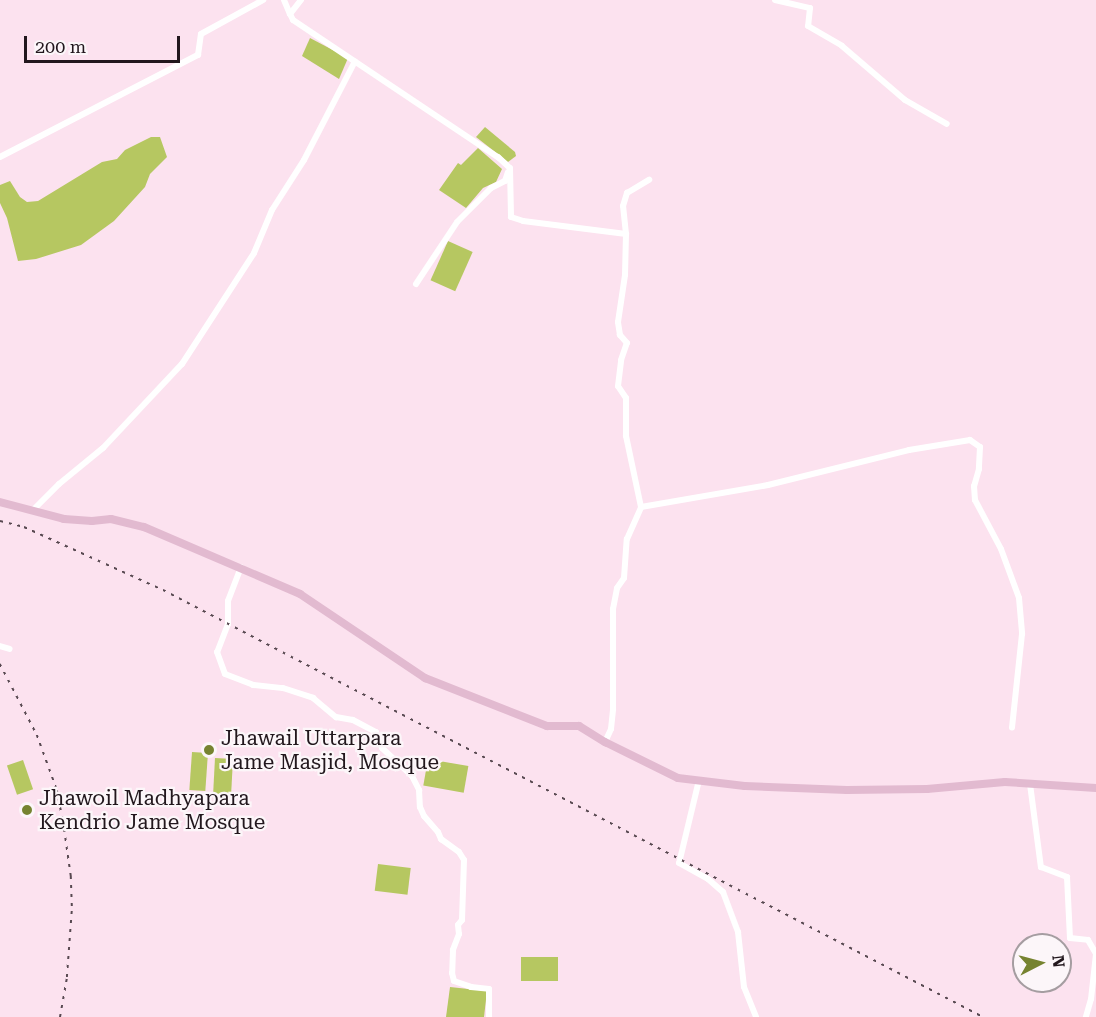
<!DOCTYPE html>
<html>
<head>
<meta charset="utf-8">
<style>
	body { margin:0 }
	#map { position:relative; width:1096px; height:1017px; overflow:hidden; background:#fce2ef; font-family:"Roboto Serif",serif }
	div>[style] { position:absolute }
	.water>* { inset:0; background:#b6c761; transform-origin:0 0 }
	.minor>* { height:6px; margin:-3px; padding:0 3px; transform-origin:3px; border-radius:3px; background:#fff }
	.major>* { height:8px; margin:-4px; padding:0 4px; transform-origin:4px; border-radius:4px; background:#e2bad0 }
	.rail>* { height:1.5px; margin-top:-0.75px; transform-origin:0; background:repeating-linear-gradient(90deg,#584951 0 3px,transparent 0 9px) }
	.dots>* { width:16px; height:16px; translate:-50% -50%; box-sizing:border-box; border:3px solid #fcf6f9; border-radius:50% }
	span { translate:-50% -50%; white-space:nowrap; text-align:center; line-height:1.15; -webkit-text-stroke:4.5px #fcf6f9; paint-order:stroke }
	.poi-label { font-size:21px; color:#22171d }
	.left { translate:0 -50%; text-align:left }
	.north { position:absolute; left:1012px; top:933px; width:60px; height:60px; box-sizing:border-box; background:#fcf6f9; border:2px solid #a59da1; border-radius:50%; rotate:84deg; font-size:16px; font-weight:700; line-height:24px; text-align:center; color:#22171d }
	.north::after { content:''; display:block; margin:auto; width:21px; height:27px; background:#768330; clip-path:polygon(50% 0,100% 100%,50% 72%,0 100%) }
	.scale { position:absolute; left:24px; top:36px; width:156px; height:27px; box-sizing:border-box; border:3px solid #22171d; border-top:0; padding-left:8px; font-size:18px; line-height:21px; white-space:nowrap; color:#22171d; -webkit-text-stroke:4px #fcf6f9; paint-order:stroke }
</style>
</head>
<body>
<div id="map">
	<div class="water">
		<i style="clip-path:polygon(310px 38px,348px 58px,339px 79px,302px 56px)"></i>
		<i style="clip-path:polygon(485px 127px,515px 152px,516px 156px,508px 162px,476px 137px)"></i>
		<i style="clip-path:polygon(151px 137px,160px 137px,167px 157px,150px 174px,145px 187px,114px 221px,81px 245px,36px 259px,18px 261px,7px 218px,0 203px,0 185px,10px 181px,20px 197px,27px 202px,38px 201px,102px 162px,117px 159px,125px 150px)"></i>
		<i style="clip-path:polygon(478px 148px,502px 169px,496px 182px,483px 188px,466px 208px,439px 190px,458px 163px,461px 165px)"></i>
		<i style="left:448px;top:241px;width:27px;height:43px;rotate:24deg"></i>
		<i style="left:192px;top:752px;width:16px;height:38px;rotate:4deg"></i>
		<i style="left:215px;top:758px;width:18px;height:36px;rotate:3deg"></i>
		<i style="left:428px;top:759px;width:41px;height:27px;rotate:10deg"></i>
		<i style="left:23px;top:760px;width:31px;height:17px;rotate:71deg"></i>
		<i style="left:378px;top:864px;width:33px;height:27px;rotate:7deg"></i>
		<i style="left:521px;top:957px;width:37px;height:24px"></i>
		<i style="clip-path:polygon(450px 987px,487px 991px,484px 1017px,446px 1017px)"></i>
	</div>
	<div class="minor">
		<i style="left:284px;top:0;width:15px;rotate:67deg"></i>
		<i style="left:301px;top:0;width:18px;rotate:128deg"></i>
		<i style="left:290px;top:14px;width:7px;rotate:63deg"></i>
		<i style="left:293px;top:20px;width:247px;rotate:33.8deg"></i>
		<i style="left:498px;top:157px;width:16px;rotate:43deg"></i>
		<i style="left:510px;top:168px;width:49px;rotate:88.8deg"></i>
		<i style="left:511px;top:217px;width:13px;rotate:18deg"></i>
		<i style="left:523px;top:221px;width:104px;rotate:7.2deg"></i>
		<i style="left:626px;top:234px;width:28px;rotate:-96deg"></i>
		<i style="left:623px;top:206px;width:14px;rotate:-73deg"></i>
		<i style="left:627px;top:193px;width:26px;rotate:-31deg"></i>
		<i style="left:775px;top:0;width:36px;rotate:13deg"></i>
		<i style="left:810px;top:8px;width:18px;rotate:96deg"></i>
		<i style="left:808px;top:26px;width:39px;rotate:30deg"></i>
		<i style="left:842px;top:46px;width:83px;rotate:40.6deg"></i>
		<i style="left:905px;top:100px;width:48px;rotate:29.7deg"></i>
		<i style="left:0;top:157px;width:223px;rotate:-27.3deg"></i>
		<i style="left:198px;top:55px;width:21px;rotate:-82deg"></i>
		<i style="left:201px;top:34px;width:71px;rotate:-28.7deg"></i>
		<i style="left:416px;top:284px;width:74px;rotate:-56.5deg"></i>
		<i style="left:457px;top:222px;width:48px;rotate:-45deg"></i>
		<i style="left:491px;top:188px;width:16px;rotate:-27deg"></i>
		<i style="left:505px;top:181px;width:9px;rotate:-72deg"></i>
		<i style="left:641px;top:507px;width:129px;rotate:-9.8deg"></i>
		<i style="left:768px;top:485px;width:145px;rotate:-13.9deg"></i>
		<i style="left:909px;top:450px;width:62px;rotate:-9.3deg"></i>
		<i style="left:970px;top:440px;width:12px;rotate:35deg"></i>
		<i style="left:980px;top:447px;width:22px;rotate:93deg"></i>
		<i style="left:979px;top:469px;width:18px;rotate:106deg"></i>
		<i style="left:974px;top:486px;width:14px;rotate:86deg"></i>
		<i style="left:975px;top:500px;width:55px;rotate:62deg"></i>
		<i style="left:1001px;top:549px;width:52px;rotate:69.8deg"></i>
		<i style="left:1019px;top:598px;width:36px;rotate:85deg"></i>
		<i style="left:1022px;top:634px;width:94px;rotate:96.1deg"></i>
		<i style="left:33px;top:510px;width:37px;rotate:-45deg"></i>
		<i style="left:59px;top:484px;width:57px;rotate:-39.3deg"></i>
		<i style="left:103px;top:448px;width:115px;rotate:-46.8deg"></i>
		<i style="left:182px;top:364px;width:132px;rotate:-57deg"></i>
		<i style="left:254px;top:253px;width:47px;rotate:-67.3deg"></i>
		<i style="left:272px;top:210px;width:59px;rotate:-57.4deg"></i>
		<i style="left:304px;top:160px;width:111px;rotate:-62.7deg"></i>
		<i style="left:241px;top:567px;width:36px;rotate:111deg"></i>
		<i style="left:228px;top:601px;width:23px;rotate:90deg"></i>
		<i style="left:228px;top:624px;width:30px;rotate:111deg"></i>
		<i style="left:217px;top:652px;width:23px;rotate:70deg"></i>
		<i style="left:225px;top:674px;width:30px;rotate:21deg"></i>
		<i style="left:253px;top:685px;width:30px;rotate:6deg"></i>
		<i style="left:283px;top:688px;width:32px;rotate:18deg"></i>
		<i style="left:313px;top:698px;width:30px;rotate:40deg"></i>
		<i style="left:336px;top:717px;width:17px;rotate:10deg"></i>
		<i style="left:353px;top:720px;width:26px;rotate:28deg"></i>
		<i style="left:376px;top:732px;width:17px;rotate:69deg"></i>
		<i style="left:382px;top:748px;width:41px;rotate:43deg"></i>
		<i style="left:412px;top:776px;width:16px;rotate:63deg"></i>
		<i style="left:419px;top:790px;width:17px;rotate:87deg"></i>
		<i style="left:420px;top:807px;width:10px;rotate:66deg"></i>
		<i style="left:424px;top:816px;width:21px;rotate:49deg"></i>
		<i style="left:438px;top:832px;width:8px;rotate:67deg"></i>
		<i style="left:441px;top:839px;width:22px;rotate:36deg"></i>
		<i style="left:459px;top:852px;width:9px;rotate:58deg"></i>
		<i style="left:464px;top:860px;width:60px;rotate:91.9deg"></i>
		<i style="left:462px;top:920px;width:6px;rotate:129deg"></i>
		<i style="left:458px;top:925px;width:9px;rotate:84deg"></i>
		<i style="left:459px;top:934px;width:17px;rotate:111deg"></i>
		<i style="left:453px;top:950px;width:23px;rotate:92deg"></i>
		<i style="left:452px;top:973px;width:8px;rotate:76deg"></i>
		<i style="left:454px;top:981px;width:18px;rotate:19deg"></i>
		<i style="left:471px;top:987px;width:18px;rotate:6deg"></i>
		<i style="left:489px;top:989px;width:28px;rotate:90deg"></i>
		<i style="left:0;top:646px;width:10px;rotate:17deg"></i>
		<i style="left:605px;top:742px;width:14px;rotate:-65deg"></i>
		<i style="left:611px;top:729px;width:20px;rotate:-84deg"></i>
		<i style="left:613px;top:709px;width:100px;rotate:-90deg"></i>
		<i style="left:613px;top:609px;width:21px;rotate:-79deg"></i>
		<i style="left:617px;top:588px;width:12px;rotate:-55deg"></i>
		<i style="left:624px;top:578px;width:39px;rotate:-86deg"></i>
		<i style="left:627px;top:539px;width:35px;rotate:-66deg"></i>
		<i style="left:641px;top:507px;width:73px;rotate:-101.9deg"></i>
		<i style="left:626px;top:436px;width:38px;rotate:-90deg"></i>
		<i style="left:626px;top:398px;width:14px;rotate:-124deg"></i>
		<i style="left:618px;top:386px;width:26px;rotate:-83deg"></i>
		<i style="left:621px;top:360px;width:18px;rotate:-71deg"></i>
		<i style="left:627px;top:343px;width:11px;rotate:-131deg"></i>
		<i style="left:620px;top:335px;width:13px;rotate:-99deg"></i>
		<i style="left:618px;top:322px;width:48px;rotate:-81.5deg"></i>
		<i style="left:625px;top:275px;width:41px;rotate:-88.6deg"></i>
		<i style="left:699px;top:780px;width:85px;rotate:103.5deg"></i>
		<i style="left:679px;top:863px;width:33px;rotate:29deg"></i>
		<i style="left:708px;top:879px;width:20px;rotate:41deg"></i>
		<i style="left:723px;top:892px;width:43px;rotate:69.4deg"></i>
		<i style="left:738px;top:932px;width:55px;rotate:83.8deg"></i>
		<i style="left:744px;top:987px;width:32px;rotate:68deg"></i>
		<i style="left:1030px;top:784px;width:84px;rotate:82.5deg"></i>
		<i style="left:1041px;top:867px;width:28px;rotate:21deg"></i>
		<i style="left:1067px;top:877px;width:61px;rotate:87.2deg"></i>
		<i style="left:1070px;top:938px;width:18px;rotate:6deg"></i>
		<i style="left:1088px;top:940px;width:16px;rotate:60deg"></i>
		<i style="left:1096px;top:954px;width:45px;rotate:96.3deg"></i>
		<i style="left:1091px;top:999px;width:19px;rotate:106deg"></i>
	</div>
	<div class="major">
		<i style="left:0;top:502px;width:66px;rotate:14.9deg"></i>
		<i style="left:64px;top:519px;width:28px;rotate:4deg"></i>
		<i style="left:92px;top:521px;width:19px;rotate:-6deg"></i>
		<i style="left:111px;top:519px;width:34px;rotate:14deg"></i>
		<i style="left:144px;top:527px;width:170px;rotate:23.2deg"></i>
		<i style="left:300px;top:594px;width:151px;rotate:33.9deg"></i>
		<i style="left:425px;top:678px;width:131px;rotate:21.5deg"></i>
		<i style="left:547px;top:726px;width:32px"></i>
		<i style="left:579px;top:726px;width:31px;rotate:32deg"></i>
		<i style="left:605px;top:742px;width:81px;rotate:26.3deg"></i>
		<i style="left:678px;top:778px;width:67px;rotate:6.8deg"></i>
		<i style="left:745px;top:786px;width:102px;rotate:2.2deg"></i>
		<i style="left:847px;top:790px;width:80px;rotate:-0.7deg"></i>
		<i style="left:927px;top:789px;width:78px;rotate:-5.1deg"></i>
		<i style="left:1005px;top:782px;width:91px;rotate:3.8deg"></i>
	</div>
	<div class="rail">
		<i style="left:0;top:521px;width:25px;rotate:14deg"></i>
		<i style="left:24px;top:527px;width:153px;rotate:24.4deg"></i>
		<i style="left:163px;top:590px;width:925px;rotate:27.51deg"></i>
		<i style="left:0;top:664px;width:80px;rotate:62.5deg"></i>
		<i style="left:37px;top:735px;width:59px;rotate:70deg"></i>
		<i style="left:57px;top:790px;width:31px;rotate:79deg"></i>
		<i style="left:63px;top:820px;width:57px;rotate:81.9deg"></i>
		<i style="left:71px;top:876px;width:35px;rotate:88deg"></i>
		<i style="left:72px;top:911px;width:68px;rotate:94.2deg"></i>
		<i style="left:67px;top:979px;width:39px;rotate:100deg"></i>
	</div>
	<div class="dots">
		<i style="left:209px;top:750px;background:#768330"></i>
		<i style="left:27px;top:810px;background:#768330"></i>
	</div>
	<div class="poi-label">
		<span class="left" style="left:221px;top:750px">Jhawail Uttarpara<br>Jame Masjid, Mosque</span>
		<span class="left" style="left:39px;top:810px">Jhawoil Madhyapara<br>Kendrio Jame Mosque</span>
	</div>
	<div class="north">N</div>
	<div class="scale">200 m</div>
</div>
</body>
</html>
